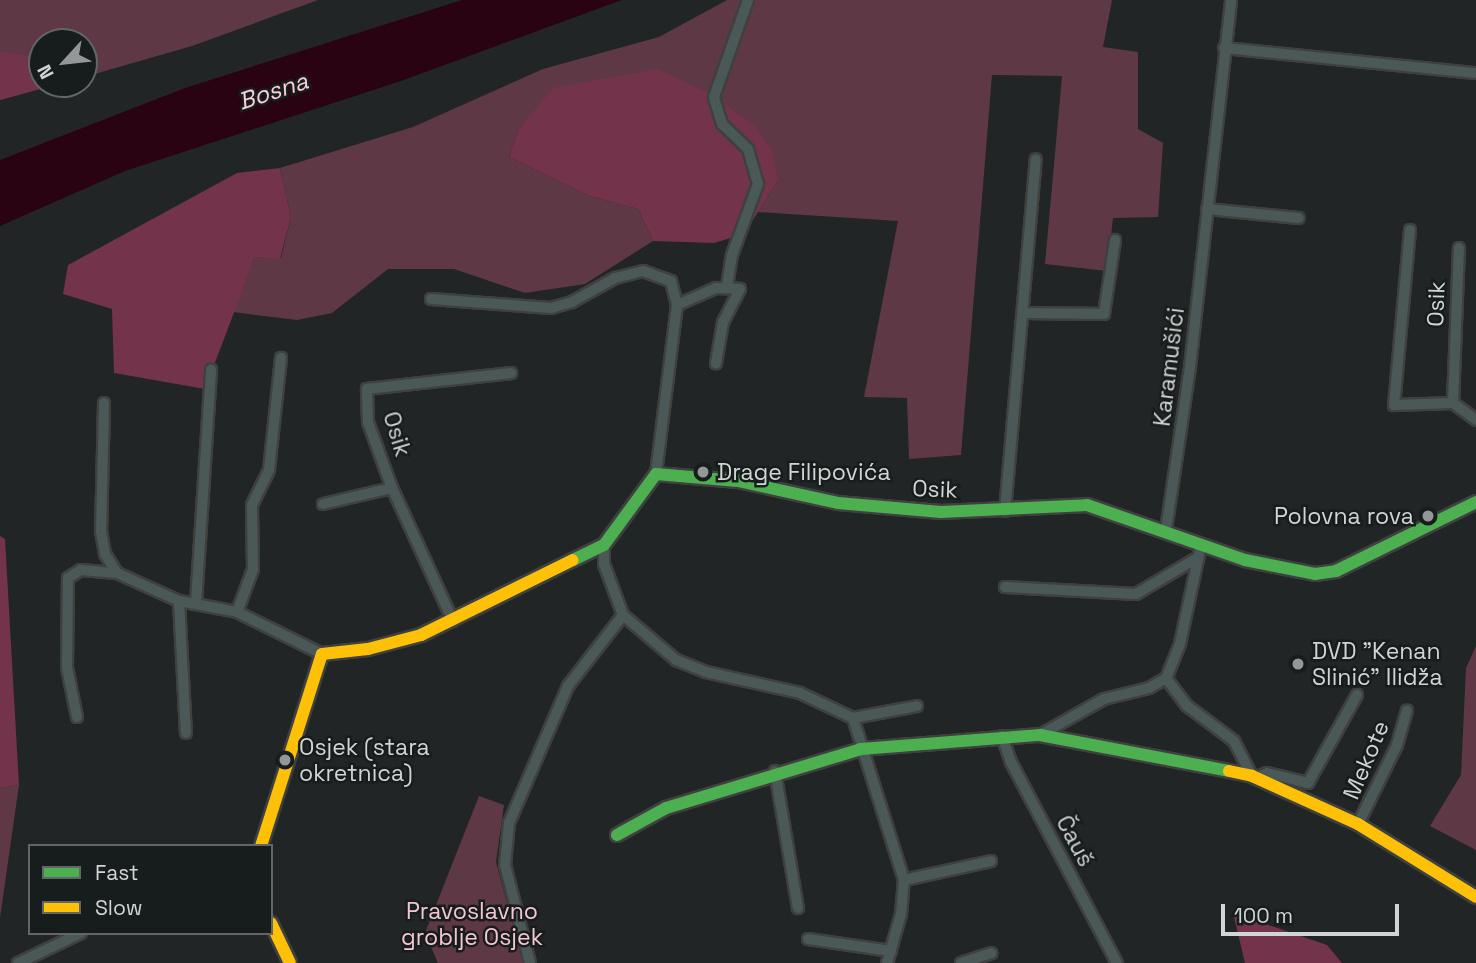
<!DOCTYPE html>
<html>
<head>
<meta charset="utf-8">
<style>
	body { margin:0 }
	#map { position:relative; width:1476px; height:963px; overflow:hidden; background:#222525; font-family:"Space Grotesk",sans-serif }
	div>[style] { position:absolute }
	.green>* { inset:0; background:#5f3846 }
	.forest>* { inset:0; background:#72334b }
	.water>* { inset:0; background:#2a0313 }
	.roads { filter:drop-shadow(2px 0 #3f4040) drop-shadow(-2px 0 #3f4040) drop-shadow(0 2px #3f4040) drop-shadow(0 -2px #3f4040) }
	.street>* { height:10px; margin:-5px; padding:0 5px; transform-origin:5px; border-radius:5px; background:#4b5858 }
	.fast>* { height:12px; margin:-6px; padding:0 6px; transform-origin:6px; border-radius:6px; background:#4caf50 }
	.slow>* { height:12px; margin:-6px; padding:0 6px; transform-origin:6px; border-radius:6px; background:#ffc107 }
	.dots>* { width:19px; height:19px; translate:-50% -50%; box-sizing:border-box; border:4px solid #171d1c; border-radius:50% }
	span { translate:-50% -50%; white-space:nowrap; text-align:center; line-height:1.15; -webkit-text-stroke:5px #171d1c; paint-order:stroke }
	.street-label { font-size:23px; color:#d1d5d4 }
	.poi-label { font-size:23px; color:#d1d5d4 }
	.left { translate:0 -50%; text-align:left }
	.right { translate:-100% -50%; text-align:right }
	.park-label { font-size:23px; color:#f4c6d4 }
	.water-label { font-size:24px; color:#fccedb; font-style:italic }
	.legend { position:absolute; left:28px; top:844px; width:245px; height:91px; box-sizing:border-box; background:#171d1c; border:2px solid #616766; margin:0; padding:9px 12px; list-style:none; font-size:21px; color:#d1d5d4 }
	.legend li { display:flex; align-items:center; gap:14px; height:35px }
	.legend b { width:35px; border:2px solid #616766 }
	.north { position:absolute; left:28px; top:28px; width:70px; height:70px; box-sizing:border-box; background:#171d1c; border:2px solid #616766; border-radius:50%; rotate:243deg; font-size:19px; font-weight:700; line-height:28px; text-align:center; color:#d1d5d4 }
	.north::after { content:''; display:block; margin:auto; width:24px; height:32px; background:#949797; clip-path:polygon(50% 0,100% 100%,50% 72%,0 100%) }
	.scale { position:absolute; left:1221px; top:904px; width:178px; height:32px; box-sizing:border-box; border:4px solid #d1d5d4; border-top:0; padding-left:9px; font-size:21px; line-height:24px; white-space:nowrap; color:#d1d5d4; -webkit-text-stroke:5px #171d1c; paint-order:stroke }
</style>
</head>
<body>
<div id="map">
	<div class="green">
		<i style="clip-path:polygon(0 0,318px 0,192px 46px,84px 77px,84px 42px,42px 42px,42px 84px,58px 84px,0 100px)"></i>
		<i style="clip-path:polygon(727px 0,1112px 0,1103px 47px,1138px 52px,1138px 129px,1163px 143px,1158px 217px,1113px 218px,1107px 271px,1045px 264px,1062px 76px,992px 75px,961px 455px,909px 459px,907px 398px,864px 397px,898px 221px,758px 212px,778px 181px,518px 130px,509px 157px,589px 196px,638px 209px,653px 241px,585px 284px,525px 293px,454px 269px,388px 269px,332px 313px,297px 320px,233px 312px,255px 257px,281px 258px,291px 217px,280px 168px,413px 127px,543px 69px,659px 37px)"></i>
		<i style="clip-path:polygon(1476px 646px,1476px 850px,1430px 826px,1461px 775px,1466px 668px)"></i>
		<i style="clip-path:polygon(19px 785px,0 918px,0 788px)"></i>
		<i style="clip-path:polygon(479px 796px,504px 805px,496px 862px,523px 963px,438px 963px,425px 933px)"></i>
	</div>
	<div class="forest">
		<i style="clip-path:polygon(42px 45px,42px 84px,58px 84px,0 100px,0 51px,29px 56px)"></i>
		<i style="clip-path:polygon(657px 69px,709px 93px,755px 126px,772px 150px,778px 181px,744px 234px,714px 243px,653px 241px,638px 209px,589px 196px,509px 157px,518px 130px,553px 88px)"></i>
		<i style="clip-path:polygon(280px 168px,291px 217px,280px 259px,255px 257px,205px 389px,114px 373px,112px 309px,63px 294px,68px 265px,237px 173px)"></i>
		<i style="clip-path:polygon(0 536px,5px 539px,19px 785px,0 788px)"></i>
		<i style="clip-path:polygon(1233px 913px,1327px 945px,1342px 963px,1245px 963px)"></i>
	</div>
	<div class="water">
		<i style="clip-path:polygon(462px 0,622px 0,401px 81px,125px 171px,0 226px,0 160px,185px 88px)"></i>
	</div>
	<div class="roads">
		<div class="street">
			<i style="left:1224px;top:48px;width:253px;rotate:5.7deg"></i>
			<i style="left:1207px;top:209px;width:92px;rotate:5.6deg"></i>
			<i style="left:1410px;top:230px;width:176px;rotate:95.2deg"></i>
			<i style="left:1394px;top:405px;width:59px;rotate:-1.9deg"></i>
			<i style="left:1453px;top:403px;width:29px;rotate:36deg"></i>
			<i style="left:727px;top:286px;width:31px;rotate:-81deg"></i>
			<i style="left:732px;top:255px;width:76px;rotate:-69.9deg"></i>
			<i style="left:758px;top:184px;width:36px;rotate:-106deg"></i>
			<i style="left:748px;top:149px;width:36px;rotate:-136deg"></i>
			<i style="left:722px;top:124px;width:28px;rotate:-107deg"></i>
			<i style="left:714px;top:97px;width:103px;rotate:-70.7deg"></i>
			<i style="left:431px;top:299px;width:120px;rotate:4.3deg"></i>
			<i style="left:551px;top:308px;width:22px;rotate:-16deg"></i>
			<i style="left:572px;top:302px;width:49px;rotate:-29.2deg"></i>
			<i style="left:615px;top:278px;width:29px;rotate:-14deg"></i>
			<i style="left:643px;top:271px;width:30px;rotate:20deg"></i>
			<i style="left:671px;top:281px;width:25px;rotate:76deg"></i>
			<i style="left:677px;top:305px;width:170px;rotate:97.1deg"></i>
			<i style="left:677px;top:305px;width:43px;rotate:-23.6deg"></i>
			<i style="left:716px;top:288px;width:24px;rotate:2deg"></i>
			<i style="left:740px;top:289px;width:37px;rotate:117deg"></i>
			<i style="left:723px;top:322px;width:42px;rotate:99.7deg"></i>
			<i style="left:1023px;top:313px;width:81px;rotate:0.7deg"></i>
			<i style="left:1104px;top:314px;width:75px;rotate:-81.5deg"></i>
			<i style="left:104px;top:403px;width:128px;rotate:91.3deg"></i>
			<i style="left:101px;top:531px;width:23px;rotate:80deg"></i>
			<i style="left:105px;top:554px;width:22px;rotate:58deg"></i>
			<i style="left:117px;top:573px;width:68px;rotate:24.3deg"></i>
			<i style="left:179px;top:601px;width:59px;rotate:10.7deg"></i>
			<i style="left:237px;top:612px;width:95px;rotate:26.3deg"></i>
			<i style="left:1453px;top:403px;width:155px;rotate:-87.8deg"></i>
			<i style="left:323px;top:504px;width:71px;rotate:-13.1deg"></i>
			<i style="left:1005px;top:511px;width:353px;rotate:-85deg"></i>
			<i style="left:1166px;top:530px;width:165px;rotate:-81.6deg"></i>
			<i style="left:1190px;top:367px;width:369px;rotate:-83.6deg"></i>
			<i style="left:604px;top:545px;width:19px;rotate:90deg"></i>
			<i style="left:604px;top:564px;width:54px;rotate:69.6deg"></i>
			<i style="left:623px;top:615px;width:70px;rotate:40.3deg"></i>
			<i style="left:676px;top:660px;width:32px;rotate:22deg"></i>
			<i style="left:706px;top:672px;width:96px;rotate:12.6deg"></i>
			<i style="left:800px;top:693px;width:59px;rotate:25.3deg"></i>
			<i style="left:853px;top:718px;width:170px;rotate:72.5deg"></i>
			<i style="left:904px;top:880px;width:34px;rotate:95deg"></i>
			<i style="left:901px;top:914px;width:51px;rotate:105.9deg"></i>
			<i style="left:1201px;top:545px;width:101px;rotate:102deg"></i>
			<i style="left:1180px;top:644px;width:37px;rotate:112deg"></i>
			<i style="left:1166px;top:678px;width:34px;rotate:53deg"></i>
			<i style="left:1186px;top:705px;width:60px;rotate:36.9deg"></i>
			<i style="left:1234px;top:741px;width:39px;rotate:63deg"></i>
			<i style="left:1005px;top:587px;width:131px;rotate:3.1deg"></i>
			<i style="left:1136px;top:594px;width:71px;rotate:-30.5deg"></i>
			<i style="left:179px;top:601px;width:132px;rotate:87deg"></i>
			<i style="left:196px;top:603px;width:234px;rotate:-86.3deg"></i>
			<i style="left:237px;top:612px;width:46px;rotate:-69.6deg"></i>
			<i style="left:253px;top:569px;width:64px;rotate:-90.9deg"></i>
			<i style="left:252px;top:505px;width:39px;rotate:-64deg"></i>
			<i style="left:269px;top:470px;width:113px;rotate:-83.9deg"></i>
			<i style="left:453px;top:621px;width:146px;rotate:-114.6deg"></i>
			<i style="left:392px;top:488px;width:70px;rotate:-110deg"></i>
			<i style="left:368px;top:422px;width:33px;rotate:-92deg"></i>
			<i style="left:367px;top:389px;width:145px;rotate:-6.3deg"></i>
			<i style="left:77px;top:717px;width:50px;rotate:-101.5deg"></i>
			<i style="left:67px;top:668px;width:90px;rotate:-89.4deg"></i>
			<i style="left:68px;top:578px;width:15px;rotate:-32deg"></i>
			<i style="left:81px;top:570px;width:36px;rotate:5deg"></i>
			<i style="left:853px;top:718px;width:65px;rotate:-10.6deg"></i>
			<i style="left:1040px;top:735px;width:73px;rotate:-29.4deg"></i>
			<i style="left:1104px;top:699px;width:46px;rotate:-13.7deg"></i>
			<i style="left:1149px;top:688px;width:20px;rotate:-30deg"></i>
			<i style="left:1002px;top:736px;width:28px;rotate:71deg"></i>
			<i style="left:1011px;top:762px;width:227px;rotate:62.2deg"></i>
			<i style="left:775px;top:771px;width:139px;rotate:80.5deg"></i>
			<i style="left:1256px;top:778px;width:12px;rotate:-24deg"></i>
			<i style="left:1267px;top:773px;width:42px;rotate:13.7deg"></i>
			<i style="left:1308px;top:783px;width:101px;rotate:-60.9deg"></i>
			<i style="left:1358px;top:824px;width:88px;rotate:-63.7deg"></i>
			<i style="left:1397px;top:745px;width:36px;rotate:-74deg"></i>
			<i style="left:904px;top:880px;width:89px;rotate:-12.3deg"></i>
			<i style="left:808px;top:939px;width:84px;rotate:8.2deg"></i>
			<i style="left:18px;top:963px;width:70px;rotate:-25.5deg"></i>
			<i style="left:530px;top:963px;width:101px;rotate:-104.3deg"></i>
			<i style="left:505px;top:865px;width:42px;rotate:-84.6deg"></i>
			<i style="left:509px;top:823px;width:149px;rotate:-66.7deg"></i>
			<i style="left:568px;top:686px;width:90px;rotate:-52.2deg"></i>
			<i style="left:961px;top:963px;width:32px;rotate:-18deg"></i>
		</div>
		<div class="fast">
			<i style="left:573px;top:560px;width:34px;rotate:-26deg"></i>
			<i style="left:604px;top:545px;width:88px;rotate:-53.8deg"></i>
			<i style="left:656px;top:474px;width:82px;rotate:4.9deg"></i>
			<i style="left:738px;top:481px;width:102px;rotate:12.4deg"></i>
			<i style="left:838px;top:503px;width:103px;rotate:5deg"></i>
			<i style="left:941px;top:512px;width:146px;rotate:-2.7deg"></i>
			<i style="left:1087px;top:505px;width:167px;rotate:19.2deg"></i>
			<i style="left:1245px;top:560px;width:71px;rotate:11.3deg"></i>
			<i style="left:1315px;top:574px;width:21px;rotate:-8deg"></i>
			<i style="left:1336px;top:571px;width:156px;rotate:-26.2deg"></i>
			<i style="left:617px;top:835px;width:56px;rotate:-28.9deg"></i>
			<i style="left:666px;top:808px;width:204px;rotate:-16.8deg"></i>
			<i style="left:861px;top:749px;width:180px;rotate:-4.5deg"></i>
			<i style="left:1040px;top:735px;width:192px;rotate:10.8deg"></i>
		</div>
		<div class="slow">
			<i style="left:1229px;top:771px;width:24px;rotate:12deg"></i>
			<i style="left:1252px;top:776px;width:116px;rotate:24.4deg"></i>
			<i style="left:1358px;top:824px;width:139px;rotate:31.7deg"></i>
			<i style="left:261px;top:846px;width:201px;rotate:-72.4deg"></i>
			<i style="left:322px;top:654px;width:46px;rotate:-6.2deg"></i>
			<i style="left:368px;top:649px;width:55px;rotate:-14.8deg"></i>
			<i style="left:421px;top:635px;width:169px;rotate:-26.3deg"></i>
			<i style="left:271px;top:923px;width:44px;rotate:64.6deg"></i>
		</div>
	</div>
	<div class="dots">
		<i style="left:703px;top:472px;background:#949797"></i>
		<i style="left:1428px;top:516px;background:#949797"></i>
		<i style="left:1298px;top:664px;background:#949797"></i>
		<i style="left:285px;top:760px;background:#949797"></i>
	</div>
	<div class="street-label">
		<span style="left:1436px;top:304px;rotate:-88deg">Osik</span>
		<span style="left:1169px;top:367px;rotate:-83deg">Karamušići</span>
		<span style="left:397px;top:434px;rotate:73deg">Osik</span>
		<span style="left:935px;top:489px;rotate:2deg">Osik</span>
		<span style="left:1366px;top:760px;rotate:-67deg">Mekote</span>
		<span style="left:1075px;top:841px;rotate:62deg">Čauš</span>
	</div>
	<div class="poi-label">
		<span class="left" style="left:717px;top:472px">Drage Filipovića</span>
		<span class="right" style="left:1414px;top:516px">Polovna rova</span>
		<span class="left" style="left:1312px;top:664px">DVD "Kenan<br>Slinić" Ilidža</span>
		<span class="left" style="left:299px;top:760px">Osjek (stara<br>okretnica)</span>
	</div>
	<div class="park-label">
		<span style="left:472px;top:924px">Pravoslavno<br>groblje Osjek</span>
	</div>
	<div class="water-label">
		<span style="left:273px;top:91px;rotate:-18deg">Bosna</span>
	</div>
	<ul class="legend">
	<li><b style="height:9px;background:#4caf50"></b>Fast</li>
	<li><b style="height:9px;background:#ffc107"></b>Slow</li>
	</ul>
	<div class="north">N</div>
	<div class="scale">100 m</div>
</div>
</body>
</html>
